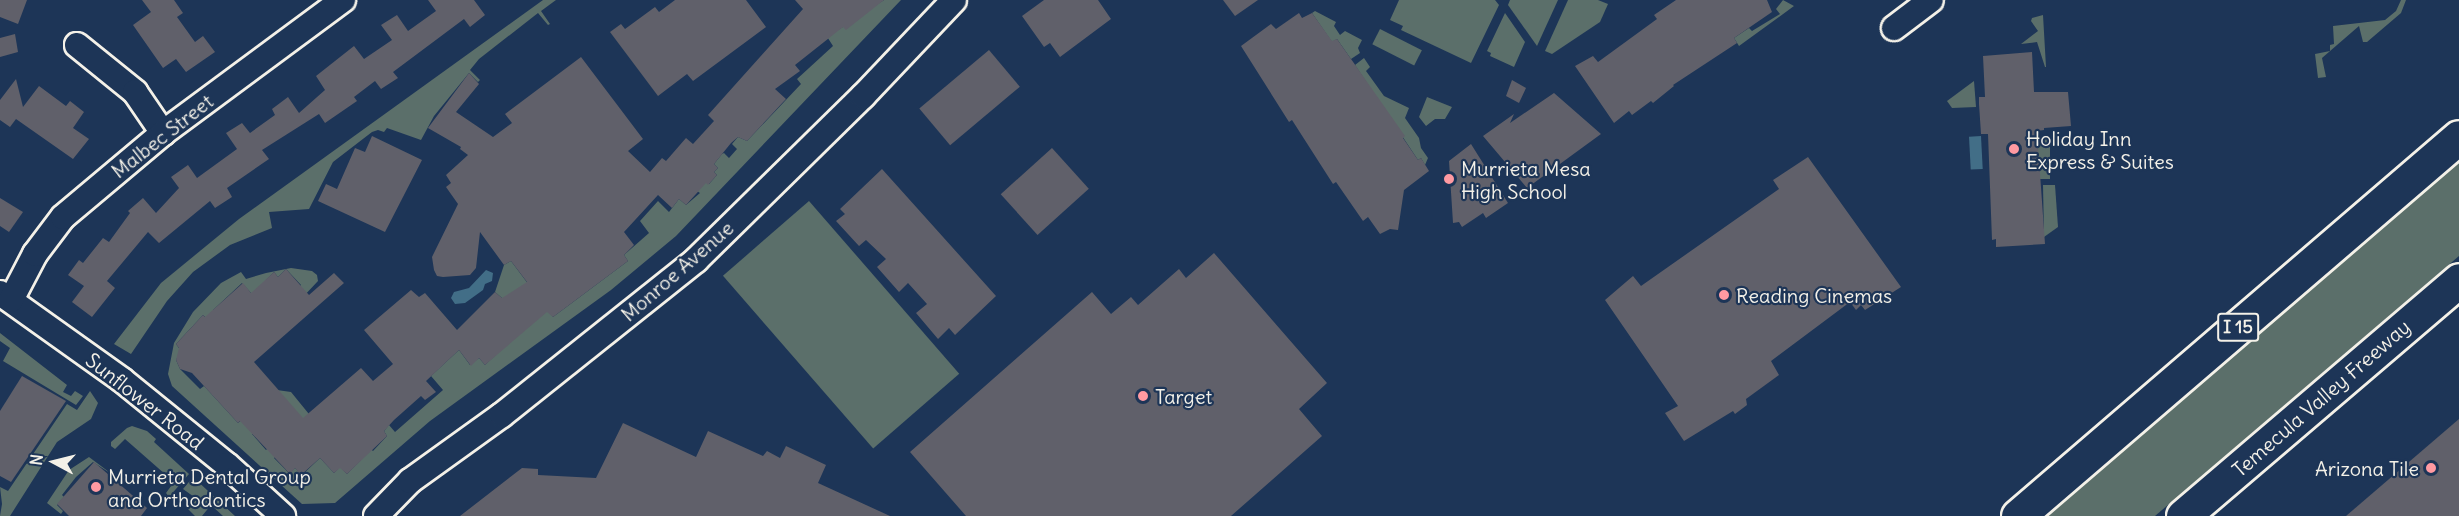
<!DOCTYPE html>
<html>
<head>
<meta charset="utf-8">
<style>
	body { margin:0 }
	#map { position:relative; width:2459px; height:516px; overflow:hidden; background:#1d3557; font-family:Delius,sans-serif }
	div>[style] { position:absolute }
	.green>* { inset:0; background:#5b6f6a; transform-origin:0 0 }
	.water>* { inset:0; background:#426e87; transform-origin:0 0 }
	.building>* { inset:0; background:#60606a; transform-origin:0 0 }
	.roads { filter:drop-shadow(2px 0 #f4f1e8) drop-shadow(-2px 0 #f4f1e8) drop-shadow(0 2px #f4f1e8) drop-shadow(0 -2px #f4f1e8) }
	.minor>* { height:24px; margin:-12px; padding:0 12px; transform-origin:12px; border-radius:12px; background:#1d3557 }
	.highway>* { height:33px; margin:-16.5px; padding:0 16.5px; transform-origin:16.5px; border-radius:16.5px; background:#1d3557 }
	.dots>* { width:16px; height:16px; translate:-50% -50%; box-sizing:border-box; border:3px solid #1d3557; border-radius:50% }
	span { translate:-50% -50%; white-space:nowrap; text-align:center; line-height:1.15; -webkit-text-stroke:4.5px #1d3557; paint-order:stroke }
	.shield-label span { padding:2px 4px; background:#1d3557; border:2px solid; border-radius:4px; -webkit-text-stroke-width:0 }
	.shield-label { font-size:18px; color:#f4f1e8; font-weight:700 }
	.street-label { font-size:20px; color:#f4f1e8 }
	.poi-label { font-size:20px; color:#f4f1e8 }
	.left { translate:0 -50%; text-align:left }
	.right { translate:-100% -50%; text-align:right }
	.north { position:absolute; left:24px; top:432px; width:60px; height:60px; -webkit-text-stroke:4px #1d3557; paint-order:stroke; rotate:277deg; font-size:16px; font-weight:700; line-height:24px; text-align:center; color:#f4f1e8 }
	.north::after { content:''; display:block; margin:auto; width:21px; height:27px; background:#f4f1e8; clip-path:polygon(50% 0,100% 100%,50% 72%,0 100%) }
</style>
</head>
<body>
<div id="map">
	<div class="green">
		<i style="clip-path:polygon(543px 0,556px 0,541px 11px,550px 24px,548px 25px,538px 13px,479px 59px,470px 70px,480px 80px,478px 82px,469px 73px,434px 116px,421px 140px,387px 128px,384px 132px,378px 130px,372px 132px,333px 162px,309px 209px,269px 212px,272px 228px,230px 245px,193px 272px,167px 301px,131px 354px,114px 344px,161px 283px,239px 219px)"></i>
		<i style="clip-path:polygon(884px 0,901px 0,676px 236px,611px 290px,430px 421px,335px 503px,302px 504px,172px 386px,168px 374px,174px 343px,193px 312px,221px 283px,241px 272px,246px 279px,266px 273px,291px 268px,312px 271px,317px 275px,318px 281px,302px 298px,296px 291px,301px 285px,286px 269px,278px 277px,274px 272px,252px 294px,242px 283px,213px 310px,213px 324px,203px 315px,176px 344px,181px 351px,176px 360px,180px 369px,200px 389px,204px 386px,238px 423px,277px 390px,291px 392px,313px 419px,252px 434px,266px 450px,275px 441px,283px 448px,274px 458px,289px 473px,295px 468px,302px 475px,320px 458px,334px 473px,340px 467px,347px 474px,363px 458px,364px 443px,373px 451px,387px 436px,384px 431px,389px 425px,395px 432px,443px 390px,431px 376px,459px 350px,470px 365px,479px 358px,485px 365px,502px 349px,502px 298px,495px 292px,504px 265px,511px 261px,553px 317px,628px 261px,624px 255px,649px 233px,640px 221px,658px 201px,669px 212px,679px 199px,686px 205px,700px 193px,687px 184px,696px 174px,709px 184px,717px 175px,714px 172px,718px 168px,714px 164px,722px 154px,724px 153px,729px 158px,737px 149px,732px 144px,738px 137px,747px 141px,801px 84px,797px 79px,833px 46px,824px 32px,838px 30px)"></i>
		<i style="clip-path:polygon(1399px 0,1495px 0,1499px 5px,1471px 63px,1401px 30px,1403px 26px,1390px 20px)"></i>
		<i style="clip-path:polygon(1510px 0,1558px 0,1537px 46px,1508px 5px)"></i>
		<i style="clip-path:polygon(1568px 0,1598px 0,1608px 4px,1600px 22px,1552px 54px,1545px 51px)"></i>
		<i style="clip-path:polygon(1783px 0,1794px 6px,1739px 46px,1734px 38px,1749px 28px,1752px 31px,1780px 14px,1776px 9px)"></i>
		<i style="clip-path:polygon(2401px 0,2406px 0,2401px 13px,2367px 42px,2363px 42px,2359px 26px,2322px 58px,2326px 77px,2318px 78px,2315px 54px,2330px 51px,2330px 45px,2334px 44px,2333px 26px,2385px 20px,2396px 11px)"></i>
		<i style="clip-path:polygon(1315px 11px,1336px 22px,1334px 26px,1340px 35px,1345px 31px,1362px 40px,1358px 48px,1360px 53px,1351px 59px,1337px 39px,1332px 42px,1312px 13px)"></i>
		<i style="clip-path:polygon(1505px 13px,1525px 42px,1514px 67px,1490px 56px,1491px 53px,1487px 51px)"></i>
		<i style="clip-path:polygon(2043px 15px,2046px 67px,2045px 67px,2037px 42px,2021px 44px,2038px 31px,2031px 21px,2032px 18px)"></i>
		<i style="left:1380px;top:29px;width:47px;height:17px;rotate:27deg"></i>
		<i style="clip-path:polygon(1364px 58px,1370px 67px,1366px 71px,1384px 96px,1409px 108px,1405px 118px,1419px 138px,1421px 148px,1428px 158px,1425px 165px,1421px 158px,1418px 160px,1355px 65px)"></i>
		<i style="clip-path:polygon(1974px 81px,1976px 107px,1952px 108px,1947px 101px)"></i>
		<i style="clip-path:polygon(1427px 97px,1452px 107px,1445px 119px,1435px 119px,1426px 126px,1419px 117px)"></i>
		<i style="left:2037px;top:137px;width:13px;height:42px"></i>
		<i style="clip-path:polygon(2459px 162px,2459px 256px,2155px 516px,2048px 516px)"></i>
		<i style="clip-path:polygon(2043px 185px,2055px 185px,2058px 227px,2044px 237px)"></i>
		<i style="left:809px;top:201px;width:229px;height:114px;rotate:49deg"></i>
		<i style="clip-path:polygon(0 333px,67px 385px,63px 392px,71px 396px,75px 391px,83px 396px,76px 405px,3px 361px,10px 348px,0 341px)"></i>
		<i style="clip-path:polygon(90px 391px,98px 403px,91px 419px,57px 442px,10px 516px,0 516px,2px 504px,0 487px,8px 491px,67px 404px,77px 410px)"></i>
		<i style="clip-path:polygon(132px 426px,147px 431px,156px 439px,154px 442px,189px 474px,169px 497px,166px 493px,174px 482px,125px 439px,115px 449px,111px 446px,111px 442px,127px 428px)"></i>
		<i style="clip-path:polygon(89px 457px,113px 475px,93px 462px,76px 477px,62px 495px,64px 497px,57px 505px,63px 511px,61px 514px,47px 503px,69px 470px)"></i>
		<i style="clip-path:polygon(193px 477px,235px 516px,223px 516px,211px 505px,202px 516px,195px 516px,188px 509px,197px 499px,183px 489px)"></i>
	</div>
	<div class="water">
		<i style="left:1981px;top:136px;width:33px;height:12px;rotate:87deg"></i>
		<i style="clip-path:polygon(486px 270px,493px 273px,492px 281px,485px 284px,483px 290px,465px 303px,455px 304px,451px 298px,454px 292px,469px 288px)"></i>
	</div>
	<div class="building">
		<i style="clip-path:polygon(0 0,27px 0,18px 24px,0 17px)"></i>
		<i style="clip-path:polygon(142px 0,174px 0,183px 13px,177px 17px,195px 42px,203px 36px,215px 52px,186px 72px,176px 59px,163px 68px,133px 25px,151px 12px)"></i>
		<i style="clip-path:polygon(428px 0,474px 0,485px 15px,470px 27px,464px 19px,393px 72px,398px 78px,381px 89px,375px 81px,354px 97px,357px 101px,325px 123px,319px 114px,262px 150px,269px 159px,227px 188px,232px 197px,215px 208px,210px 201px,159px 243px,148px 232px,107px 281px,115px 288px,92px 317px,72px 302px,84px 286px,68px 275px,79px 260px,83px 263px,103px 238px,109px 242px,130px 213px,128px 211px,143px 198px,156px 213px,179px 188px,171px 177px,188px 165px,197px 178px,237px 149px,226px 133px,242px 123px,250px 133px,275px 115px,272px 109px,288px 97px,299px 113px,325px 90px,316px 76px,354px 46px,364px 59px,392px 40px,381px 25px,397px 15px,408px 31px,436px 11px)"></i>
		<i style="clip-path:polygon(675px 0,746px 0,766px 27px,693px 81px,687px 74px,658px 96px,610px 32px,621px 24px,625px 29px,655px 7px,659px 12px)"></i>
		<i style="clip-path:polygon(795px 0,884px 0,846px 30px,843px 27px,795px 65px,800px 71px,775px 89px,786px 99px,747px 141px,738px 137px,731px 143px,714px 164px,718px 168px,714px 172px,717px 175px,708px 185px,706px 183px,686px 205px,679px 199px,672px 208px,658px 195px,624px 232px,634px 245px,624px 255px,628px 261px,553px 317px,547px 312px,485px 365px,479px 358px,471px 366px,459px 350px,426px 381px,436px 392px,425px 400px,421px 396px,394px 420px,384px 431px,387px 436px,347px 474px,340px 468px,334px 473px,320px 458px,301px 475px,295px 468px,290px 474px,240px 421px,238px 423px,192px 373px,180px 369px,176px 360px,179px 348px,176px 344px,203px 315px,205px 317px,243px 283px,251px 293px,274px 272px,278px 277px,286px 269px,309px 295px,334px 273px,344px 283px,254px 362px,303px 418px,361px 368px,373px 381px,393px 364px,364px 330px,411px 290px,419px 297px,425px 293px,457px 330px,495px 292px,502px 298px,527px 282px,511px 261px,504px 265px,480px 232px,476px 268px,470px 275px,443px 277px,437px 276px,434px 270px,432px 257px,458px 204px,446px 187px,451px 183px,446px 175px,468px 155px,460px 149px,461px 147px,428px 128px,469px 73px,479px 84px,456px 112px,493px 137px,512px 123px,505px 114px,581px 57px,643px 139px,628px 151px,650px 172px,662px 158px,666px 161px,686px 138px,693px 144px,714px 121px,708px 115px,803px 9px)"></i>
		<i style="clip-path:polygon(1044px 0,1098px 0,1111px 19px,1060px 57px,1050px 43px,1044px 47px,1022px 16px)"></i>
		<i style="clip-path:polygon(1223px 0,1258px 0,1235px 16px)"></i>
		<i style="clip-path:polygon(1676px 0,1767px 0,1772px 12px,1734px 38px,1737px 43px,1673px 85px,1674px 86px,1653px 103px,1651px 101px,1632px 115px,1629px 111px,1614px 123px,1575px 66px,1593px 56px,1598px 62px,1657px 19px,1654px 15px)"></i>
		<i style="clip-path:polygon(1299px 13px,1302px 18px,1312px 13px,1332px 41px,1337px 39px,1405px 136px,1403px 138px,1418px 160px,1421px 158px,1429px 171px,1404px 190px,1398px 230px,1390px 229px,1380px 234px,1368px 217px,1363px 221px,1336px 182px,1333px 184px,1292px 120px,1289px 122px,1241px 46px,1271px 24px,1276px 29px)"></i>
		<i style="clip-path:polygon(15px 34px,18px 52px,0 57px,0 38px)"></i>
		<i style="left:989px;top:50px;width:48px;height:91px;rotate:50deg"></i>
		<i style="clip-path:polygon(2032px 52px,2034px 92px,2068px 92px,2071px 126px,2044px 128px,2044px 130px,2037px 131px,2045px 244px,1996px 247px,1996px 239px,1992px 240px,1988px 134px,1981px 134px,1979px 104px,1979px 97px,1985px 97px,1983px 56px)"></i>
		<i style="clip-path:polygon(16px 79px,23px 107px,39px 86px,66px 106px,70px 101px,84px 112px,73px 128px,89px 139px,73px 159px,16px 119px,10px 127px,0 120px,0 100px)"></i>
		<i style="clip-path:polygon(1512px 80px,1526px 88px,1519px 103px,1506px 96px)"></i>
		<i style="clip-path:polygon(1554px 93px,1601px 134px,1527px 188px,1483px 136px,1514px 114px,1510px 123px)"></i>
		<i style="clip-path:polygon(372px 136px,422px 160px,385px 232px,318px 201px,326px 184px,337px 189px,355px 148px,365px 152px)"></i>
		<i style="clip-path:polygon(1471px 144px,1508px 203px,1486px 218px,1483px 213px,1462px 227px,1459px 222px,1453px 223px,1449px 161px)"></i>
		<i style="left:1052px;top:148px;width:55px;height:69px;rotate:48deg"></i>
		<i style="clip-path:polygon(1808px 157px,1901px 287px,1865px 310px,1861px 305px,1856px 310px,1850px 302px,1771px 361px,1779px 375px,1746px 399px,1747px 405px,1735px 414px,1733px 411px,1684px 441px,1665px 413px,1678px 406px,1605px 300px,1633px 276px,1641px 286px,1779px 189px,1773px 180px)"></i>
		<i style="clip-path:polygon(882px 169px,996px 296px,955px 335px,949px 328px,938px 339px,916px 313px,927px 304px,908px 283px,899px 292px,877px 267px,886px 259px,866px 240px,859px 246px,836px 221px,845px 214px,840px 209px)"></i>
		<i style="clip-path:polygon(0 198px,23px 212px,9px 232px,0 226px)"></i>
		<i style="clip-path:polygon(1214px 253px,1327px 383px,1299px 409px,1322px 436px,1231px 516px,966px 516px,910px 452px,1092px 292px,1111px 314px,1131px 297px,1138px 305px,1179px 269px,1186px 278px)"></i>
		<i style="clip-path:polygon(22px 376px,66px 401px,11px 482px,0 476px,0 411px)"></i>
		<i style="clip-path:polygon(2459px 419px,2459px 516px,2346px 516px)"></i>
		<i style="clip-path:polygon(623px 423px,696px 457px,708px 431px,763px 456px,767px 451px,780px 458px,786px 446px,826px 465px,818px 483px,890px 516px,460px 516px,522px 468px,538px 469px,538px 475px,596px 478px)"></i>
		<i style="clip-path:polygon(94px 462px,147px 508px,141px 516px,69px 516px,57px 504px)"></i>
	</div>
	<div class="roads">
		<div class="minor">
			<i style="left:1894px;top:28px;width:46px;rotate:-37.1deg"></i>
			<i style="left:77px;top:45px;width:75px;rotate:39deg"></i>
			<i style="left:135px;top:92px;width:50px;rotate:55.7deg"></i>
			<i style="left:0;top:293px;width:150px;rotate:35.5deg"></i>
			<i style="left:122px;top:380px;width:135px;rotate:39deg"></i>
			<i style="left:227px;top:465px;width:76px;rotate:42.3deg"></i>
			<i style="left:11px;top:300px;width:52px;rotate:-62.4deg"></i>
			<i style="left:35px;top:254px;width:46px;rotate:-52.9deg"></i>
			<i style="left:63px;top:217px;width:131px;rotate:-40deg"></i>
			<i style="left:163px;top:133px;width:224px;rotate:-36.5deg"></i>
			<i style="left:376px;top:516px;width:49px;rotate:-45.8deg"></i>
			<i style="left:410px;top:481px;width:113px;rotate:-35.7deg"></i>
			<i style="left:502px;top:415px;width:248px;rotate:-38.6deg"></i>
			<i style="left:696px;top:260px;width:234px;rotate:-44.5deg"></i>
			<i style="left:863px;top:96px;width:132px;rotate:-46.5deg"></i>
		</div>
		<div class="highway">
			<i style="left:2018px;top:516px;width:581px;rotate:-40.68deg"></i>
			<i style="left:2183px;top:516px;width:363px;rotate:-40.5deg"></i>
		</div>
	</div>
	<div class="dots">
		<i style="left:2014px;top:149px;background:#ff9aa2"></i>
		<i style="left:1449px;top:179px;background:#ff9aa2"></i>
		<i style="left:1724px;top:295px;background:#ff9aa2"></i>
		<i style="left:1143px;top:396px;background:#ff9aa2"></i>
		<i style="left:2431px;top:468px;background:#ff9aa2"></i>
		<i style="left:96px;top:487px;background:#ff9aa2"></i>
	</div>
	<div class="shield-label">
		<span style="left:2238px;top:327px">I 15</span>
	</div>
	<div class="street-label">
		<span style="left:162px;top:136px;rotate:-38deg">Malbec Street</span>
		<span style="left:677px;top:271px;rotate:-41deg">Monroe Avenue</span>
		<span style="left:2321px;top:398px;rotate:-41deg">Temecula Valley Freeway</span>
		<span style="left:145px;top:401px;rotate:38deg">Sunflower Road</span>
	</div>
	<div class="poi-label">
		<span class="left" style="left:2026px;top:150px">Holiday Inn<br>Express &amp; Suites</span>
		<span class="left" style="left:1461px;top:180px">Murrieta Mesa<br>High School</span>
		<span class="left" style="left:1736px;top:295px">Reading Cinemas</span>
		<span class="left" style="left:1155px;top:396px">Target</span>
		<span class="right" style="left:2419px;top:468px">Arizona Tile</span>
		<span class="left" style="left:108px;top:488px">Murrieta Dental Group<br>and Orthodontics</span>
	</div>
	<div class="north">N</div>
</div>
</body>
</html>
